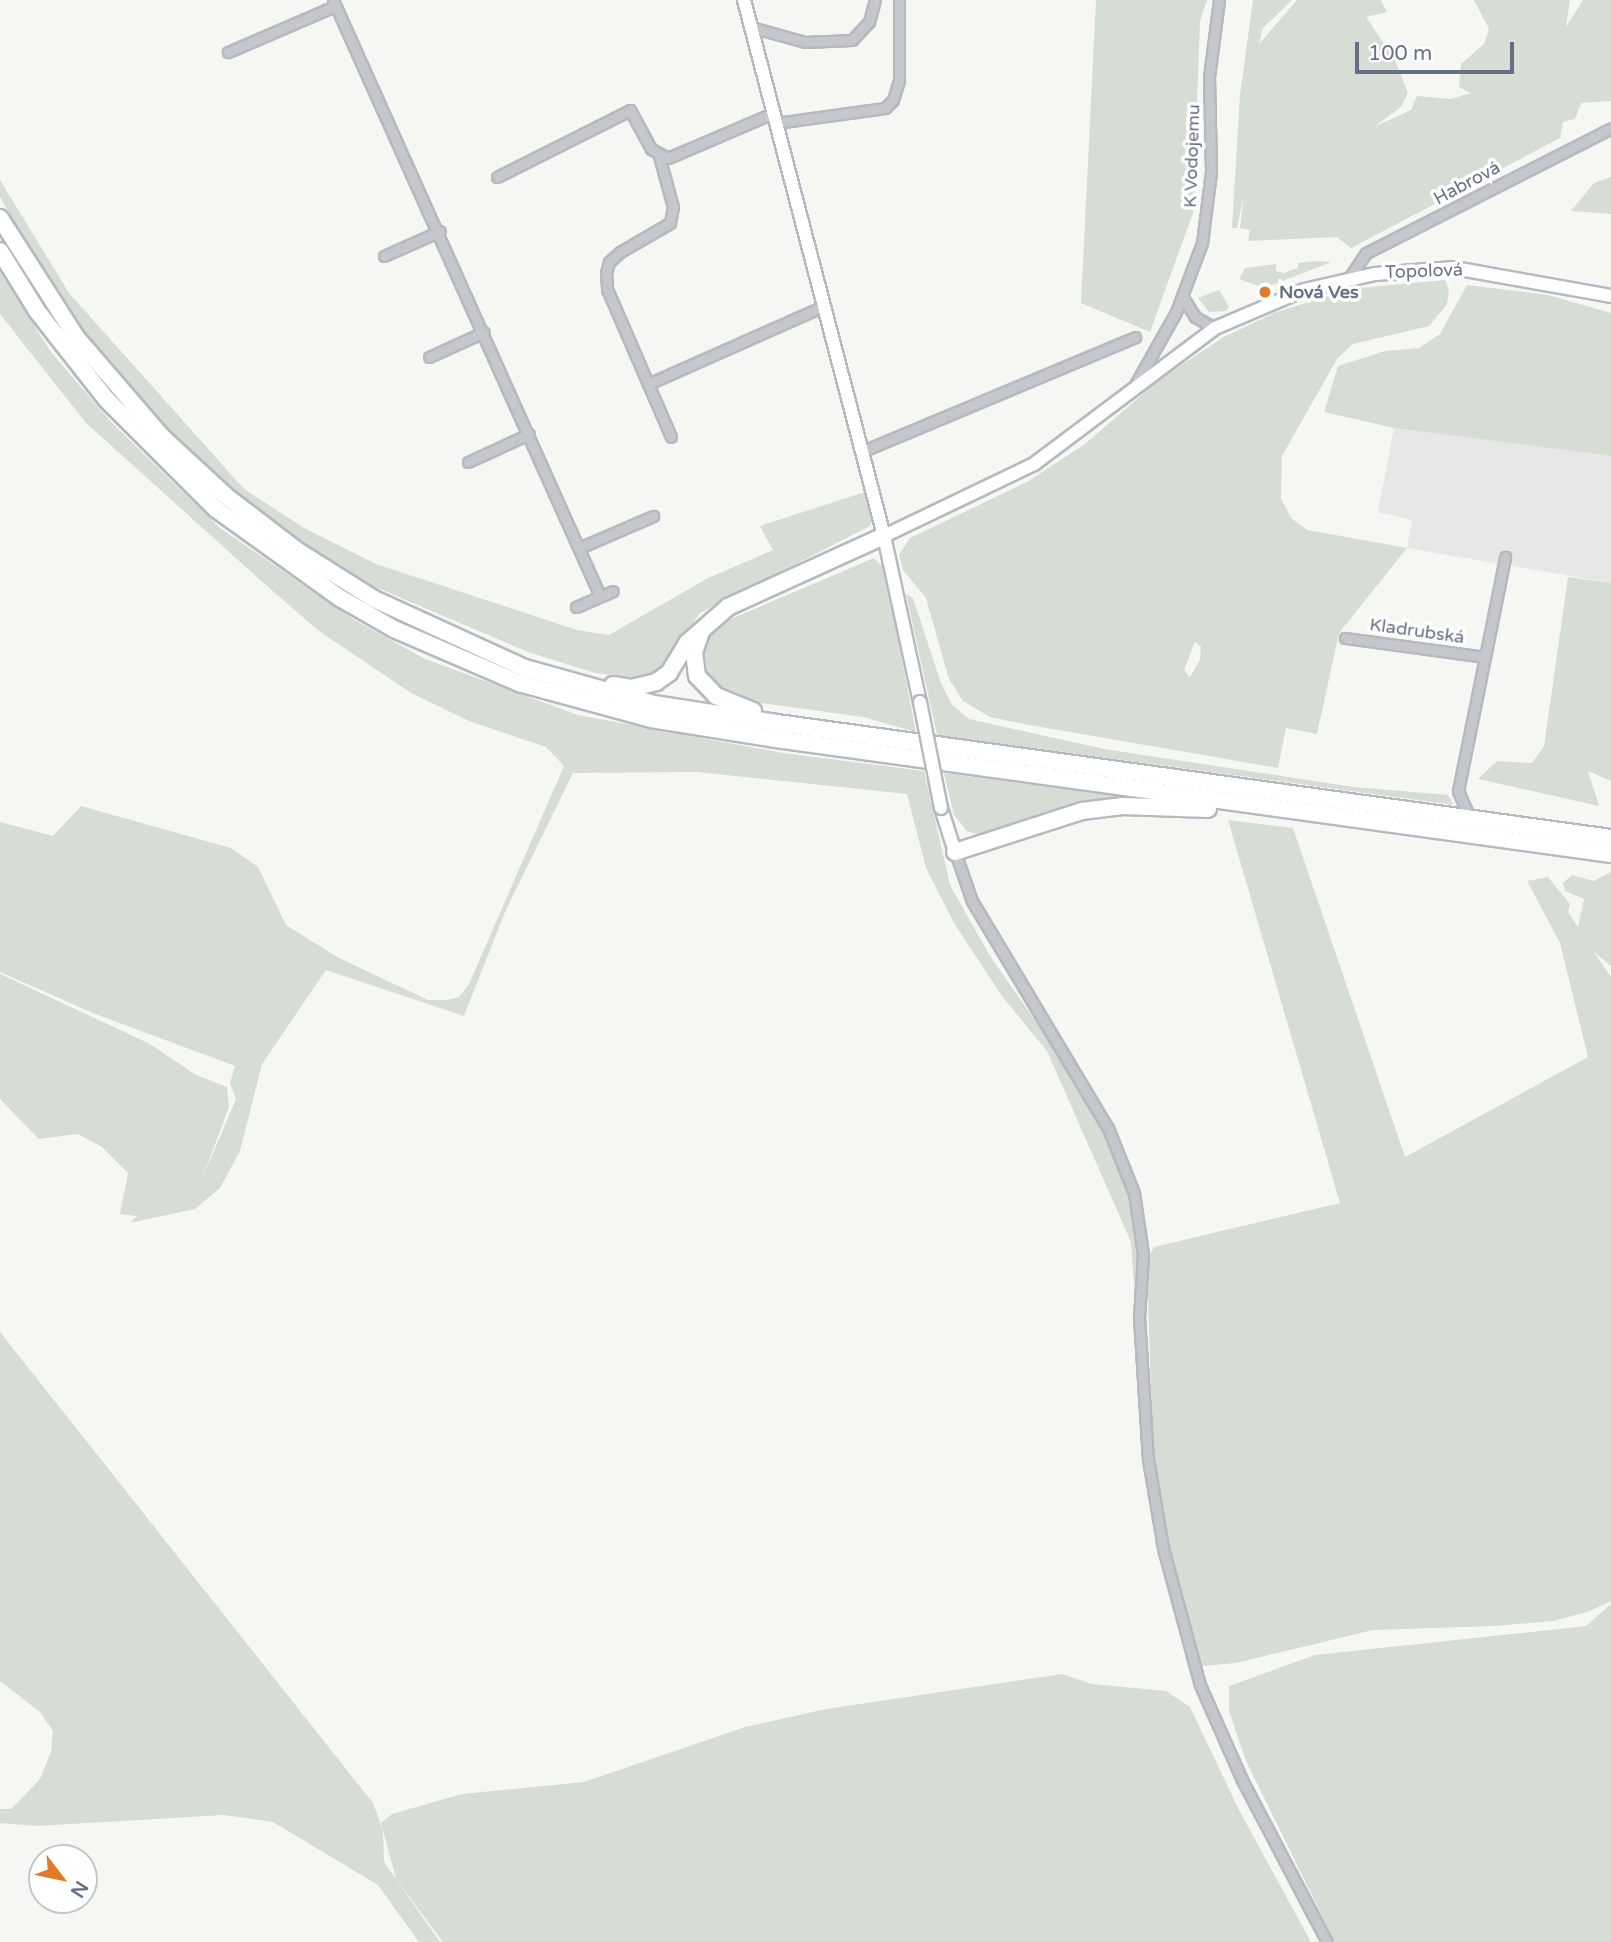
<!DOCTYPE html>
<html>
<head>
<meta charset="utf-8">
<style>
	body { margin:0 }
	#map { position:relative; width:1611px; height:1942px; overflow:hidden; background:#f6f7f3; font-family:"Varela Round",sans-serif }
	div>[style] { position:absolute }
	.built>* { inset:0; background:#e7e7e7 }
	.green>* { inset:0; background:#d6ddd4 }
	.roads { filter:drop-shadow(2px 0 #b6bac0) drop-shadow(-2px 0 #b6bac0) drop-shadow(0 2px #b6bac0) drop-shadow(0 -2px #b6bac0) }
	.street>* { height:9px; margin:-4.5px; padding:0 4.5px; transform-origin:4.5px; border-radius:4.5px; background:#c4c7cb }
	.secondary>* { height:12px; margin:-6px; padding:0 6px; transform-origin:6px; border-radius:6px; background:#fff }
	.highway>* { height:16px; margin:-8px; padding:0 8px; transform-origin:8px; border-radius:8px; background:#fff }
	.bridges { filter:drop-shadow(2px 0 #b6bac0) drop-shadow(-2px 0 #b6bac0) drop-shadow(0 2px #b6bac0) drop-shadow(0 -2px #b6bac0) }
	.secondary-bridge>* { height:12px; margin:-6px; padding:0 6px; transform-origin:6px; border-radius:6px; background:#fff }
	.dots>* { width:19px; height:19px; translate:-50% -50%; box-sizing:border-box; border:4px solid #fff; border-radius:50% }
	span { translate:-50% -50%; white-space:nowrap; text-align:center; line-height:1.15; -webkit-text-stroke:7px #fff; paint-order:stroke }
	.street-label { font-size:18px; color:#667084 }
	.poi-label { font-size:18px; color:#667084; font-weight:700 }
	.left { translate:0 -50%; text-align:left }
	.north { position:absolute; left:28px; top:1844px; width:70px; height:70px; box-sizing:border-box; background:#fff; border:2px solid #c2c6ce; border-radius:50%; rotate:122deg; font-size:19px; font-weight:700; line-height:28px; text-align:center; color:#667084 }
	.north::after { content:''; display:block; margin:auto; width:24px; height:32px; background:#e17b29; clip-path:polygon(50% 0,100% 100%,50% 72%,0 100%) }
	.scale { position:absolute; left:1355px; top:42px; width:159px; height:32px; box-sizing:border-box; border:4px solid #667084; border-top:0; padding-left:9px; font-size:21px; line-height:24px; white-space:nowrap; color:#667084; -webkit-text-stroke:5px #fff; paint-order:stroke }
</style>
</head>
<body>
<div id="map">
	<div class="built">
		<i style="clip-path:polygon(1394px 428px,1611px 456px,1611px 583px,1407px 548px,1412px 520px,1378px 512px)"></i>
	</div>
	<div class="green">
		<i style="clip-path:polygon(1096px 0,1207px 0,1200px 21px,1193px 213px,1150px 332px,1081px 303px)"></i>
		<i style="clip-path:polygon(1253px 0,1292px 0,1263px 28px,1259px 44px,1297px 0,1381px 0,1387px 12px,1366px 17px,1395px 60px,1408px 93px,1401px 107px,1374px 127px,1411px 110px,1417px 96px,1451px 99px,1471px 93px,1459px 87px,1461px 64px,1484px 44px,1489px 29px,1474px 0,1570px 0,1566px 27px,1583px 0,1611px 0,1611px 101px,1581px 103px,1575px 119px,1563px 122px,1560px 138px,1351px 248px,1337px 237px,1248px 241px,1250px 230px,1240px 228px,1244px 195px,1237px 228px,1232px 228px,1240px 95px)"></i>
		<i style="clip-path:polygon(1611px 177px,1611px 214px,1571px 211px,1594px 183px)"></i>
		<i style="clip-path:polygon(0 180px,69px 293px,244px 489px,304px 528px,376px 564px,577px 630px,609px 635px,708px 578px,773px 550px,760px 526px,868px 491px,874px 516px,870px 526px,700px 613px,659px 673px,648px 680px,595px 673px,528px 652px,359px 580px,264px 516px,211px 472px,143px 404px,70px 315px,0 197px)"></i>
		<i style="clip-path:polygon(1317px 261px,1332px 262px,1264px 288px,1239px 279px,1245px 268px,1276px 264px,1276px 271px,1283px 273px,1298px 268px,1298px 263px)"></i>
		<i style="clip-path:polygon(0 272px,51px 352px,110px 421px,220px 528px,353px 619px,425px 659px,578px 715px,783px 753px,924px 771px,950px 885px,990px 956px,1062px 1059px,1115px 1153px,1131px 1199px,1139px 1251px,1134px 1288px,1131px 1242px,1047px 1051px,1002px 996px,954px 923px,926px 868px,907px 794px,697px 772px,573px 773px,505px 912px,464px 1016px,326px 970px,262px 1064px,240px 1151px,220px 1188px,195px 1209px,130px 1223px,137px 1216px,120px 1214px,128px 1173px,102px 1147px,78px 1134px,39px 1139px,0 1099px,0 974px,150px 1044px,196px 1075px,227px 1087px,229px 1107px,202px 1179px,236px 1099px,230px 1083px,235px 1066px,93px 1013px,0 972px,0 822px,53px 836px,81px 806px,231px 848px,258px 867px,286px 925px,339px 958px,428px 1000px,447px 1000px,459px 997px,469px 984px,564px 766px,546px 747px,469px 721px,411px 693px,319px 631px,268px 587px,86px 423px,0 314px)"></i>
		<i style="clip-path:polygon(evenodd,1445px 280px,1449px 290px,1447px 304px,1429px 326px,1353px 344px,1337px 359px,1282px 456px,1281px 498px,1291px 518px,1307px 530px,1407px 548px,1339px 633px,1317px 734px,1286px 728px,1278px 768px,1024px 724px,990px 717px,963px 701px,949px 679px,926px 598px,903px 570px,899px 555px,910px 538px,1027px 482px,1085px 444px,1160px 379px,1224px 337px,1274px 313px,1349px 289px,1445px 280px,1195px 642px,1201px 647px,1200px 660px,1190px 677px,1184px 670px,1195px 642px)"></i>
		<i style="clip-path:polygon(1467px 285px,1548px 295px,1611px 313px,1611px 456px,1394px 428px,1324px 412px,1338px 366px,1385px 351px,1419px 348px,1440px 334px)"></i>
		<i style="clip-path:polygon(1219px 290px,1229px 307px,1226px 311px,1209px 312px,1198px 298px)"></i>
		<i style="clip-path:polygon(874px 558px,884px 568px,916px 732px,863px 717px,732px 699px,700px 674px,705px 639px,724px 622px)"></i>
		<i style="clip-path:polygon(1568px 577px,1611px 583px,1611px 781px,1588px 771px,1599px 806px,1478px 779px,1497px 761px,1532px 763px,1544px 746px)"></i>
		<i style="clip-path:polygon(906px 594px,913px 598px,941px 683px,952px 705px,969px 719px,1104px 749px,1354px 787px,1448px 795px,1454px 805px,937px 735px)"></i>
		<i style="clip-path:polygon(944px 773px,1118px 796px,979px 834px,968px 832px,954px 815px)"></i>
		<i style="clip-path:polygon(1228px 820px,1293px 828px,1405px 1157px,1588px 1057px,1560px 943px,1527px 881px,1548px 877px,1570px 904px,1568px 912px,1578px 927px,1584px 899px,1565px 891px,1563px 883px,1572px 875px,1593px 881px,1611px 872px,1611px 966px,1594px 952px,1611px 977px,1611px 1601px,1590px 1611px,1554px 1621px,1494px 1626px,1373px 1630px,1236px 1663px,1202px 1666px,1173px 1568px,1153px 1467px,1147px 1260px,1154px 1247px,1340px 1203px)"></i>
		<i style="clip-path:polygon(0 1332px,373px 1803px,383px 1831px,384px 1862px,440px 1942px,419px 1942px,378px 1885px,273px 1822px,224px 1815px,37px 1826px,0 1823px,0 1809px,11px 1809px,40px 1779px,51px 1752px,53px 1731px,40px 1712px,0 1681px)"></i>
		<i style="clip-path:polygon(1611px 1604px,1611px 1942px,1335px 1942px,1246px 1761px,1229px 1711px,1229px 1686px,1315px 1655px,1586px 1626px)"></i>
		<i style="clip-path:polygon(1062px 1674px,1092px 1684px,1166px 1691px,1190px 1707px,1238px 1808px,1311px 1942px,443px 1942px,396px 1879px,381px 1823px,392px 1814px,462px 1794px,584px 1782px,745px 1727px,826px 1709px)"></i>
	</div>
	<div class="roads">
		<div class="street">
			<i style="left:333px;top:0;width:653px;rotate:65.87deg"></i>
			<i style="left:751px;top:27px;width:56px;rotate:15.5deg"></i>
			<i style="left:805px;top:42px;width:47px;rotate:-2.4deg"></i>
			<i style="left:852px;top:40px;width:25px;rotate:-47deg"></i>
			<i style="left:869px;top:22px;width:23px;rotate:-75deg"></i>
			<i style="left:228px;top:52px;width:116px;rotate:-23.3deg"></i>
			<i style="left:776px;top:123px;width:110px;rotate:-7.8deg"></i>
			<i style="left:885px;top:108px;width:11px;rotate:-45deg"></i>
			<i style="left:893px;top:100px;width:21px;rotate:-73deg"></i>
			<i style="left:899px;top:80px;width:80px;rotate:-90deg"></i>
			<i style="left:659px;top:156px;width:53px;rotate:74.6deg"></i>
			<i style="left:673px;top:207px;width:16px;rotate:101deg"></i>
			<i style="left:670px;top:223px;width:58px;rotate:149.9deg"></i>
			<i style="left:620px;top:252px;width:15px;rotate:138deg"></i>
			<i style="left:609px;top:262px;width:11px;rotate:105deg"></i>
			<i style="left:606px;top:273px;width:16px;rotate:86deg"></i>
			<i style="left:607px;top:289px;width:161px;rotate:66.6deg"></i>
			<i style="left:497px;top:177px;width:149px;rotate:-26.7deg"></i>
			<i style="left:630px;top:110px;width:44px;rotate:61.7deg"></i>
			<i style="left:651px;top:149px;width:19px;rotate:28deg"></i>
			<i style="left:668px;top:158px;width:114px;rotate:-23.2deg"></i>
			<i style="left:384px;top:256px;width:61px;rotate:-24.1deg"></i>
			<i style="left:1349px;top:278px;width:30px;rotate:-56deg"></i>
			<i style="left:1366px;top:253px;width:275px;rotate:-27deg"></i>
			<i style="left:1182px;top:296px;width:25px;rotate:58deg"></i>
			<i style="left:1195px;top:317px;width:23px;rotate:29deg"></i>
			<i style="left:429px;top:357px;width:60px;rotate:-24.4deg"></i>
			<i style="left:1136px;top:383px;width:81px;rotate:-60.6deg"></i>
			<i style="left:1176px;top:312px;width:74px;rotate:-69.4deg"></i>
			<i style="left:1202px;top:243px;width:72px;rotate:-82.8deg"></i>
			<i style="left:1211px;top:172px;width:95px;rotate:-91.2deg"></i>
			<i style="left:1209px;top:77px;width:78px;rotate:-82.6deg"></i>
			<i style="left:648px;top:384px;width:193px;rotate:-23.9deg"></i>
			<i style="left:863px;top:451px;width:295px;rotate:-22.7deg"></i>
			<i style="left:468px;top:462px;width:67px;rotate:-24.7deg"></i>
			<i style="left:579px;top:548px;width:81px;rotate:-23.4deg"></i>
			<i style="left:576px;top:607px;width:40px;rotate:-23.4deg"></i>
			<i style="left:1345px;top:638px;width:141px;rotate:7.7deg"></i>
			<i style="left:1470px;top:818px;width:30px;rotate:-114deg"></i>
			<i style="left:1458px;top:791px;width:239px;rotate:-78.6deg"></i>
			<i style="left:955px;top:852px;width:52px;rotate:70.9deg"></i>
			<i style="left:972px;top:901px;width:265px;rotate:59.1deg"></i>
			<i style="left:1108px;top:1128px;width:70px;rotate:68.2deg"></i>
			<i style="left:1134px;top:1193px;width:62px;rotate:81.6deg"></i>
			<i style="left:1143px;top:1254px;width:63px;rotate:93.6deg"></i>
			<i style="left:1139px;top:1317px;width:142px;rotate:86.4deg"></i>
			<i style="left:1148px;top:1459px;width:90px;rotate:80.4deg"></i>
			<i style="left:1163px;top:1548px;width:142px;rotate:74.9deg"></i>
			<i style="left:1200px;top:1685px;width:104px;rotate:66.1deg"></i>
			<i style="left:1242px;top:1780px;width:183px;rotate:62.3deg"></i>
		</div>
		<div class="secondary">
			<i style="left:744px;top:0;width:554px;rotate:75.36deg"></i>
			<i style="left:884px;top:536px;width:170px;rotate:77.8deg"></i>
			<i style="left:884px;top:536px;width:166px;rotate:-25.6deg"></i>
			<i style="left:1034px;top:464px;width:226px;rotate:-36.9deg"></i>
			<i style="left:1215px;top:328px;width:97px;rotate:-23.1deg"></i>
			<i style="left:1304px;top:290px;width:73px;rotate:-12.7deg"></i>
			<i style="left:1375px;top:274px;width:79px;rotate:-4.3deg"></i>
			<i style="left:1454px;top:268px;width:159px;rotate:10.1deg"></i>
			<i style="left:941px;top:808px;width:46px;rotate:72.3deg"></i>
		</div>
		<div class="highway">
			<i style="left:0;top:218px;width:141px;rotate:57.4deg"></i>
			<i style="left:76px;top:337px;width:132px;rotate:49.3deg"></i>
			<i style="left:162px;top:437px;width:87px;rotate:42.7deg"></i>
			<i style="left:226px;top:496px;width:91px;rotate:37.4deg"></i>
			<i style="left:298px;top:551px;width:90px;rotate:32.3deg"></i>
			<i style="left:374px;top:599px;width:166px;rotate:24.6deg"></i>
			<i style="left:525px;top:668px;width:134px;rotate:15.6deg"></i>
			<i style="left:654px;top:704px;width:124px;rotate:8.8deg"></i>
			<i style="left:777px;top:723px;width:842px;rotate:7.85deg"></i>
			<i style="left:0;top:251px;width:70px;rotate:58.3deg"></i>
			<i style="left:37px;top:311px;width:112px;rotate:51.9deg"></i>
			<i style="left:106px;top:399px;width:156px;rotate:45deg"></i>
			<i style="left:216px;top:509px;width:153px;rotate:35.7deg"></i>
			<i style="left:340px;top:598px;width:62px;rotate:29.9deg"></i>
			<i style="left:394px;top:629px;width:136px;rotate:23.4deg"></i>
			<i style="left:519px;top:683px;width:137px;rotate:15.3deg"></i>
			<i style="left:651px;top:719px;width:127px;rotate:9.1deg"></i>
			<i style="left:776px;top:739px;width:843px;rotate:7.84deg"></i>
			<i style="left:701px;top:632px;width:21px;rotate:109deg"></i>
			<i style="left:694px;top:652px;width:24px;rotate:83deg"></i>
			<i style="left:697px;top:676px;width:28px;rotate:46deg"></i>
			<i style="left:716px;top:696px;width:40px;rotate:22deg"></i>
			<i style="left:613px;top:685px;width:18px;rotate:9deg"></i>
			<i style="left:631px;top:688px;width:26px;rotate:-13deg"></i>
			<i style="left:656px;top:682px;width:16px;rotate:-35deg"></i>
			<i style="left:669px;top:673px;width:35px;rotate:-59deg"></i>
			<i style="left:687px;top:643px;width:55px;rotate:-41.3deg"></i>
			<i style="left:728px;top:607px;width:171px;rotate:-24.5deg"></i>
			<i style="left:955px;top:852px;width:133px;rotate:-17.9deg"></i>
			<i style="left:1082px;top:811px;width:41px;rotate:-7deg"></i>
			<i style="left:1123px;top:806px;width:85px;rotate:2deg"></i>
		</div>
	</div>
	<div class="bridges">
		<div class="secondary-bridge">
			<i style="left:920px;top:702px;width:108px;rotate:78.8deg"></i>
		</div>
	</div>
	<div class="dots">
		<i style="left:1265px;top:292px;background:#e17b29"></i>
	</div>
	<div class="street-label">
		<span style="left:1192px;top:156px;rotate:-88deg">K Vodojemu</span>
		<span style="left:1467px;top:183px;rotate:-28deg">Habrová</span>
		<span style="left:1424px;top:271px;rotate:-2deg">Topolová</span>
		<span style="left:1417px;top:631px;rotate:8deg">Kladrubská</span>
	</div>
	<div class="poi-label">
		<span class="left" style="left:1279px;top:292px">Nová Ves</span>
	</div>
	<div class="north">N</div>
	<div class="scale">100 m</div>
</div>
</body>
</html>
